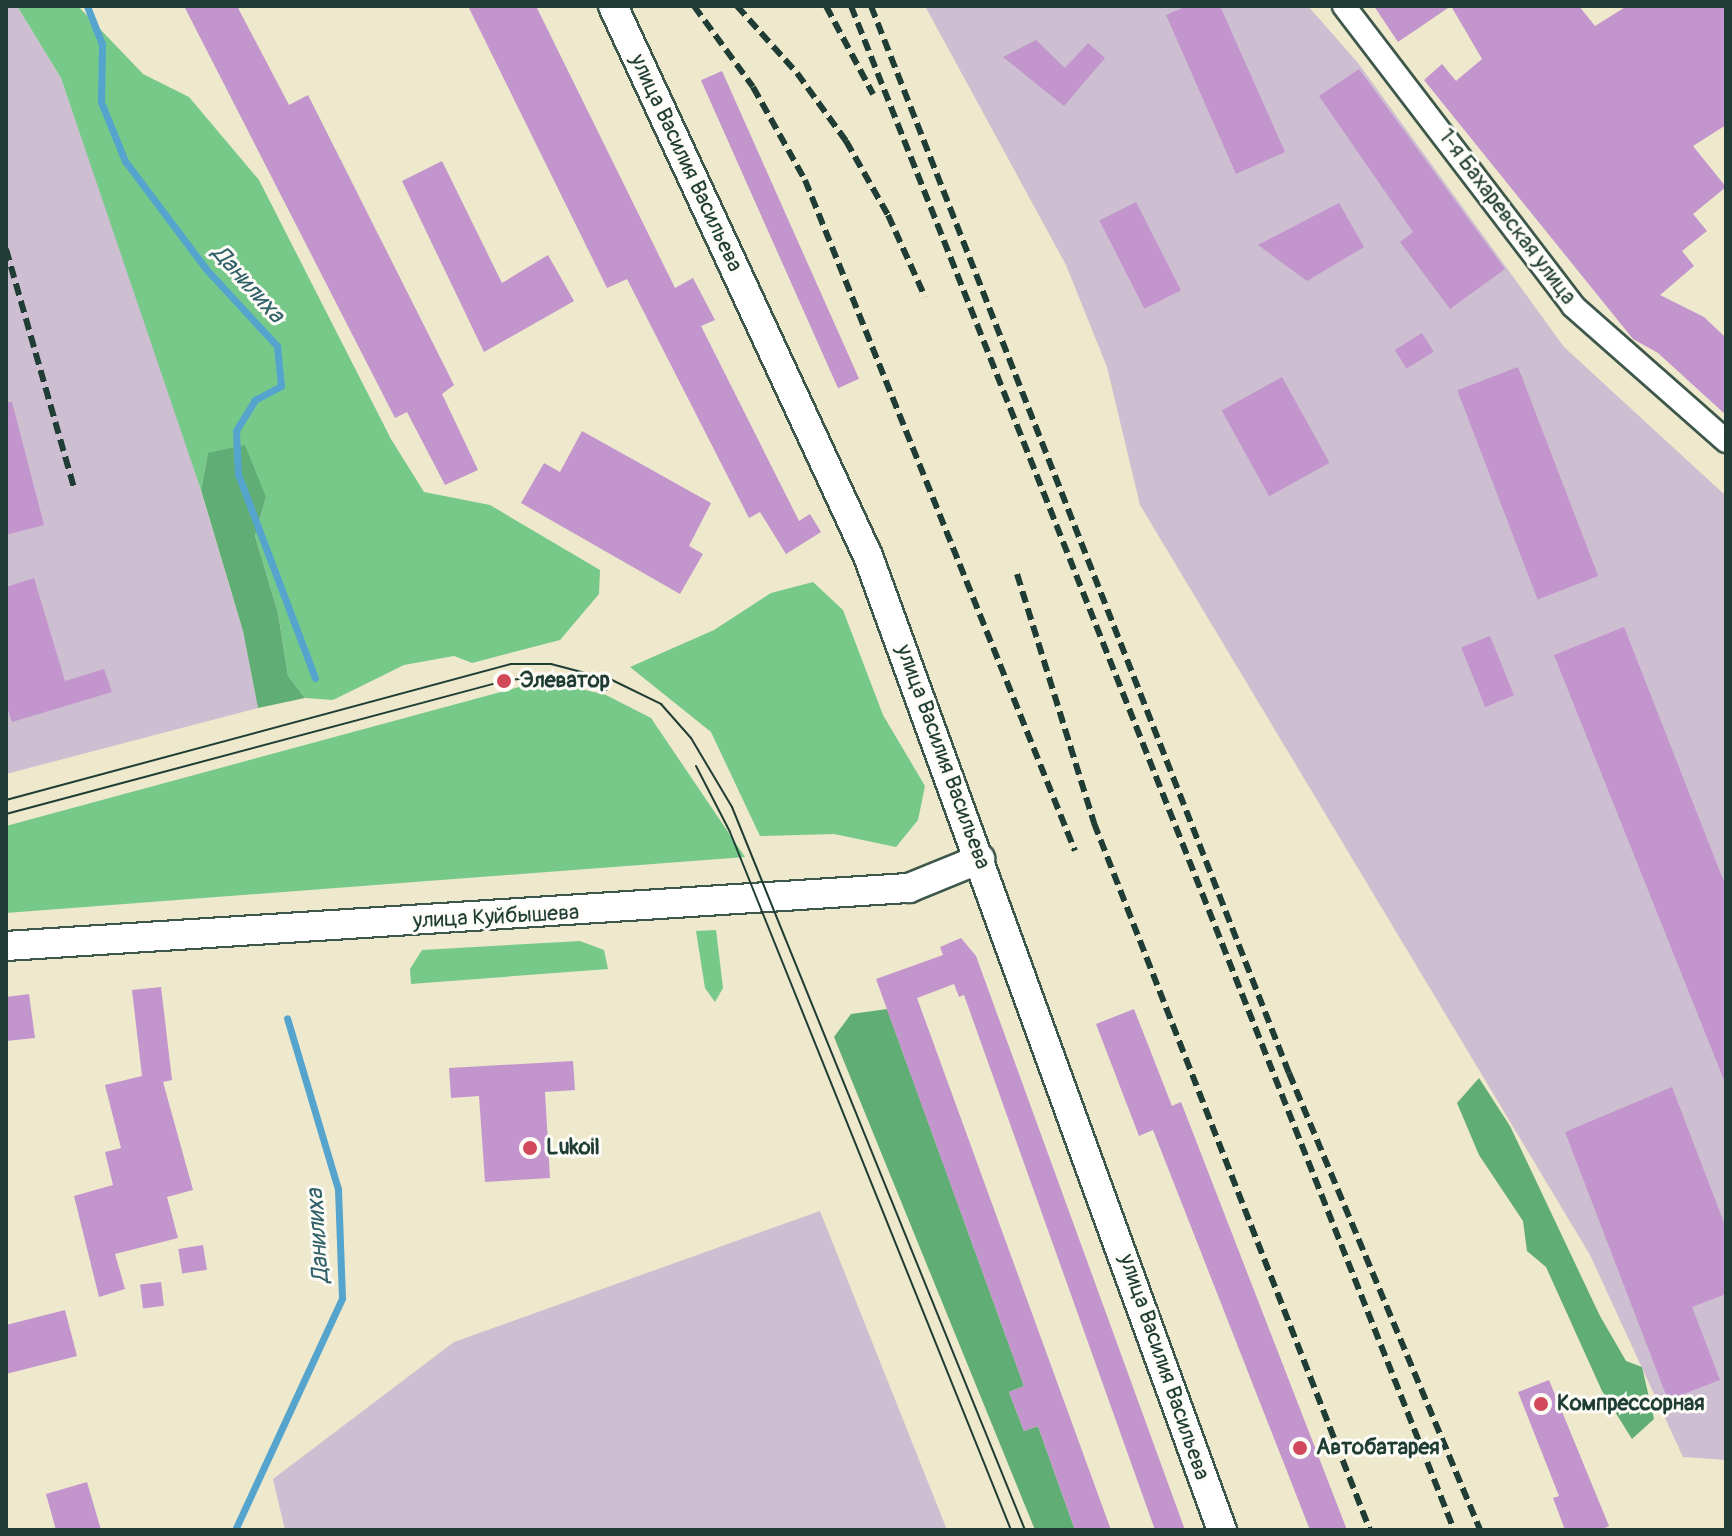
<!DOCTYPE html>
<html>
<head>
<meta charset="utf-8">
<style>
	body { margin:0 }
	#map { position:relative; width:1732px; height:1536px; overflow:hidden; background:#eee8cc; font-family:Pangolin,sans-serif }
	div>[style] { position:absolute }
	.industrial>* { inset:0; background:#cebed1 }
	.green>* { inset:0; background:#77c98a }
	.forest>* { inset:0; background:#61ad76 }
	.stream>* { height:7px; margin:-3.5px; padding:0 3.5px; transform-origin:3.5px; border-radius:3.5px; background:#54a4ce }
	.building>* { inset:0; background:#c295cd; transform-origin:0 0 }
	.roads { filter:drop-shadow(2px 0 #3e574b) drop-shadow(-2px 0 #3e574b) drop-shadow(0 2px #3e574b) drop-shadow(0 -2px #3e574b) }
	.minor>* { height:22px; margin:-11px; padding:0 11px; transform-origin:11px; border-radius:11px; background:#fff }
	.major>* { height:28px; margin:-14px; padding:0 14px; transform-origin:14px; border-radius:14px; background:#fff }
	.tram>* { height:2px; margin:-1px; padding:0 1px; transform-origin:1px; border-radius:1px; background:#1f3d34 }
	.rail>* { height:6px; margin-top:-3px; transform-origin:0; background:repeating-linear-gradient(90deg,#1f3d34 0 12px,transparent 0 18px) }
	.dots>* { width:22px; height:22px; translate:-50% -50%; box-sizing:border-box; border:4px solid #fdfcf7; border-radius:50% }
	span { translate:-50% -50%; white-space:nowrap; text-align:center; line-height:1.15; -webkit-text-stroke:6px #fdfcf7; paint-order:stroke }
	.street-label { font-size:22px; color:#1f3d34 }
	.poi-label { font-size:22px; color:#1f3d34; font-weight:700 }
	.left { translate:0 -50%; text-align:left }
	.water-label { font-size:24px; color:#32616a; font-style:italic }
	.frame { position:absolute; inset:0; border:8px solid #1f3d34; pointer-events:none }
</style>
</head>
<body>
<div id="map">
	<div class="industrial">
		<i style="clip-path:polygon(6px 6px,17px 6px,61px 78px,184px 434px,243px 631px,258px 708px,6px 774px)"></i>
		<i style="clip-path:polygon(925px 6px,1308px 6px,1358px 63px,1564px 347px,1726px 496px,1726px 1460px,1683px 1457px,1590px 1255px,1140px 505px,1107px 367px,1066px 265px)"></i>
		<i style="clip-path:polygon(820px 1211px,947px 1530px,285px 1530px,273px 1479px,454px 1342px)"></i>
	</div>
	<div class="green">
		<i style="clip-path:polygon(17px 6px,78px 6px,143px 74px,189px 97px,259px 180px,391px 439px,424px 492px,490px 505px,600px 570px,599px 594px,560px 640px,472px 663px,454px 656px,404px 665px,333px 700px,305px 698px,288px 676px,278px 613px,255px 536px,266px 497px,208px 453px,201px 490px,61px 78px)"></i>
		<i style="clip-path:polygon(813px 582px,843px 610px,883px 715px,925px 786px,918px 820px,896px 847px,834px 834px,760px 836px,711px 732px,630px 667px,714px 630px,771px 593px)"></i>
		<i style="clip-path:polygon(545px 680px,606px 695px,651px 718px,745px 857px,6px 913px,6px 826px)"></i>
		<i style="clip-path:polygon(716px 930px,723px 988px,715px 1002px,705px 988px,696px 931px)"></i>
		<i style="clip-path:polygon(580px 941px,604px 950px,608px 969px,411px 984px,410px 969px,422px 950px)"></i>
	</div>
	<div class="forest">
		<i style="clip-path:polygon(245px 445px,266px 497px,255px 536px,278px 613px,288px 676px,305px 698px,258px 708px,243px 631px,201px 490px,208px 453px)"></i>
		<i style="clip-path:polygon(887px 1009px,1024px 1386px,1009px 1392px,1024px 1431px,1038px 1426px,1075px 1530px,1035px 1530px,834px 1037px,851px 1014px)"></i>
		<i style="clip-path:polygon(1479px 1078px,1510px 1126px,1600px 1316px,1626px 1361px,1642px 1367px,1654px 1419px,1632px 1439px,1602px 1391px,1546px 1267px,1527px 1251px,1523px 1221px,1479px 1155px,1457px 1103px)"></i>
	</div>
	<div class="stream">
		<i style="left:87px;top:6px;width:41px;rotate:68.5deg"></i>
		<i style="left:102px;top:44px;width:58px;rotate:91deg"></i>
		<i style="left:101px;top:102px;width:64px;rotate:67.9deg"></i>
		<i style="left:125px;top:161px;width:135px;rotate:53.1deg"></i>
		<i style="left:206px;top:269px;width:105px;rotate:47.3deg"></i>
		<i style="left:277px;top:346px;width:40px;rotate:84.3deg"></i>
		<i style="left:281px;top:386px;width:30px;rotate:152deg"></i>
		<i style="left:255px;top:400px;width:36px;rotate:122deg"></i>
		<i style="left:236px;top:431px;width:43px;rotate:87.3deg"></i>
		<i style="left:238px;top:474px;width:218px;rotate:69.3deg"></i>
		<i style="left:235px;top:1530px;width:255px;rotate:-65.2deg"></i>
		<i style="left:342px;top:1298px;width:109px;rotate:-92.1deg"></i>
		<i style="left:338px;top:1189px;width:178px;rotate:-106.6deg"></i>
	</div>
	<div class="building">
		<i style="clip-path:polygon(184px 6px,237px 6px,289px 105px,308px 95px,454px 385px,442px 394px,478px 470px,445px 485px,407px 412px,395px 418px)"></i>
		<i style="clip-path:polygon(468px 6px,536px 6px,675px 288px,693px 278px,715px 320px,701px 326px,799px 521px,810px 514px,821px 532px,786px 554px,760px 512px,749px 518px,627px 279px,607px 288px)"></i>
		<i style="clip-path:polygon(1187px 6px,1220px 6px,1285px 152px,1236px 174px,1166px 15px)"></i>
		<i style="clip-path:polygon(1374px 6px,1579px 6px,1595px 26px,1627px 6px,1726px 6px,1726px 125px,1693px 146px,1726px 187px,1693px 214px,1707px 231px,1682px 251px,1694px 266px,1660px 295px,1704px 317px,1726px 338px,1726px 415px,1658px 353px,1633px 339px,1424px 80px,1442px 64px,1456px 81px,1482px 59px,1451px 6px,1398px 42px)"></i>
		<i style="clip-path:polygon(1036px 40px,1065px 68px,1088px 43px,1105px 58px,1064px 106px,1003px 57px)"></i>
		<i style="clip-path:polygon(1359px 69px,1505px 269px,1450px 309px,1400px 242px,1413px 232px,1319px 96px)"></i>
		<i style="left:722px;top:71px;width:337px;height:23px;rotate:66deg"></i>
		<i style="clip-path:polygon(442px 161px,502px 283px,548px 255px,574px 301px,484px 352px,402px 181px)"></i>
		<i style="left:1136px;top:202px;width:99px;height:41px;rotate:63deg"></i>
		<i style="clip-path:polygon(1339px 203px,1364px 247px,1307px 281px,1258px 245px)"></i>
		<i style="left:1422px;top:333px;width:22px;height:32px;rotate:58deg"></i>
		<i style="left:1518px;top:367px;width:224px;height:65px;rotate:69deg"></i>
		<i style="left:1282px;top:377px;width:98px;height:69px;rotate:61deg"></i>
		<i style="clip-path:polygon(6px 402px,12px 402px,44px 525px,6px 535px)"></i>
		<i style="clip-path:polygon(582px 431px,711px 503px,689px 546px,703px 554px,680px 594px,521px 503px,544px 463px,560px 472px)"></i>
		<i style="clip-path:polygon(34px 578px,65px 681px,104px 669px,112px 692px,12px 722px,6px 704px,6px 587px)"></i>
		<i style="clip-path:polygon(1624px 627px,1726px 887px,1726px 1085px,1554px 655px)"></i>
		<i style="left:1490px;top:636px;width:64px;height:31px;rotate:68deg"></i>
		<i style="clip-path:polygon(961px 938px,976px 956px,1185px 1530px,1155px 1530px,964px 995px,959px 997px,954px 984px,917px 998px,1111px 1530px,1075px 1530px,1038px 1426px,1024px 1431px,1009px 1392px,1024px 1386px,876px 979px,943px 955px,940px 947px)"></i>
		<i style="clip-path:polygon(161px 987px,172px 1080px,163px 1082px,193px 1190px,167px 1197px,178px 1238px,115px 1254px,125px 1289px,99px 1297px,74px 1196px,113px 1185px,105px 1152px,121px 1148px,105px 1085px,142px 1076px,132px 990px)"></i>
		<i style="clip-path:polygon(29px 994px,35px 1038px,6px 1041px,6px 997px)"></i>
		<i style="clip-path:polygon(1134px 1009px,1172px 1106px,1181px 1102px,1347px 1530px,1310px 1530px,1153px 1130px,1139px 1136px,1096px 1024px)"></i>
		<i style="clip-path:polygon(573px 1061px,575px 1090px,545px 1092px,550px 1178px,485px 1182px,479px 1096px,451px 1098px,449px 1068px)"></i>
		<i style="clip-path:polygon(1672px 1087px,1726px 1228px,1726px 1294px,1692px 1307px,1720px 1380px,1668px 1400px,1565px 1132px)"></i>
		<i style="left:203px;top:1245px;width:25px;height:25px;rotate:81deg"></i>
		<i style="left:161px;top:1282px;width:24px;height:21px;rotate:83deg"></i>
		<i style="clip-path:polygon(65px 1310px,77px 1356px,6px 1374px,6px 1325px)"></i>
		<i style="clip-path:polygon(1549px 1380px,1609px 1526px,1600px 1530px,1565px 1530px,1553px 1498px,1559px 1496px,1518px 1392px)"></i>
		<i style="clip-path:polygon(87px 1482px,101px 1530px,56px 1530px,46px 1494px)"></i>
	</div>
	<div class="roads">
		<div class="minor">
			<i style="left:1344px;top:6px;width:377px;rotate:52.6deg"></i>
			<i style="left:1573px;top:306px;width:204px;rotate:41.4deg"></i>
		</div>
		<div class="major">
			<i style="left:613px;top:6px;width:606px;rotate:65.13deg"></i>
			<i style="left:868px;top:556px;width:1036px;rotate:70.03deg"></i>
			<i style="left:6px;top:946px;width:905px;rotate:-3.68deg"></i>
			<i style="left:909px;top:888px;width:77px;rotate:-22.2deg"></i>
		</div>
	</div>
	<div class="tram">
		<i style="left:696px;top:766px;width:74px;rotate:62.7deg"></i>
		<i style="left:730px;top:832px;width:752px;rotate:68.07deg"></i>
		<i style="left:6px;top:800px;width:523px;rotate:-15.07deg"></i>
		<i style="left:511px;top:664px;width:40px"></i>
		<i style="left:551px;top:664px;width:63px;rotate:14.7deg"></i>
		<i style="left:612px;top:680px;width:55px;rotate:26.1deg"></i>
		<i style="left:661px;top:704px;width:45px;rotate:48.6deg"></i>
		<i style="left:691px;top:738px;width:80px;rotate:59.3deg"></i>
		<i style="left:732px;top:807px;width:780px;rotate:67.94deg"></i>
		<i style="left:6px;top:814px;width:515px;rotate:-14.95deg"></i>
		<i style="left:504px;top:681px;width:36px;rotate:-8deg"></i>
		<i style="left:540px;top:676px;width:68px;rotate:11.8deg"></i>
	</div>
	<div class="rail">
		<i style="left:694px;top:6px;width:100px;rotate:53.9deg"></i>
		<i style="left:753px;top:87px;width:107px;rotate:60.8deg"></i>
		<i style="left:805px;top:180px;width:723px;rotate:68.08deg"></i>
		<i style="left:737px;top:6px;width:90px;rotate:48.2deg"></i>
		<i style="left:797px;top:73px;width:84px;rotate:54.2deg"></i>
		<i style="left:846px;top:141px;width:85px;rotate:60.4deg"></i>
		<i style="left:888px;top:215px;width:90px;rotate:65.7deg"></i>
		<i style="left:826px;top:6px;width:100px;rotate:61.9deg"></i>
		<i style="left:851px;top:6px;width:1639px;rotate:68.41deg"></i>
		<i style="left:871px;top:6px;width:1146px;rotate:68.61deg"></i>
		<i style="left:1289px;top:1073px;width:495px;rotate:67.3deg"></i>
		<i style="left:6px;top:249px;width:248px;rotate:74.1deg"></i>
		<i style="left:1017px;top:574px;width:261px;rotate:72.8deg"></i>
		<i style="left:1094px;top:823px;width:759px;rotate:68.68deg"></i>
	</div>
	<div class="dots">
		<i style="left:504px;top:681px;background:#d1495b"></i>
		<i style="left:530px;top:1148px;background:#d1495b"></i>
		<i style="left:1541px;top:1404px;background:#d1495b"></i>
		<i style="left:1300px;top:1448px;background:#d1495b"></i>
	</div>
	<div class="street-label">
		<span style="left:686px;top:163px;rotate:65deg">улица Василия Васильева</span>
		<span style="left:1507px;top:217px;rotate:53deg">1-я Бахаревская улица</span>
		<span style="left:943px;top:757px;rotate:70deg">улица Василия Васильева</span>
		<span style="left:496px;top:917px;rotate:-3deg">улица Куйбышева</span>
		<span style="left:1164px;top:1367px;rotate:71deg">улица Василия Васильева</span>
	</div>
	<div class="poi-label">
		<span class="left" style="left:520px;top:681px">Элеватор</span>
		<span class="left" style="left:546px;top:1148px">Lukoil</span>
		<span class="left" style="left:1557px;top:1404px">Компрессорная</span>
		<span class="left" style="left:1316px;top:1448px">Автобатарея</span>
	</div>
	<div class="water-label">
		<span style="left:248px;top:284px;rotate:48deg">Данилиха</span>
		<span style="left:318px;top:1236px;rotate:-94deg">Данилиха</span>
	</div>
	<div class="frame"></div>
</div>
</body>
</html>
